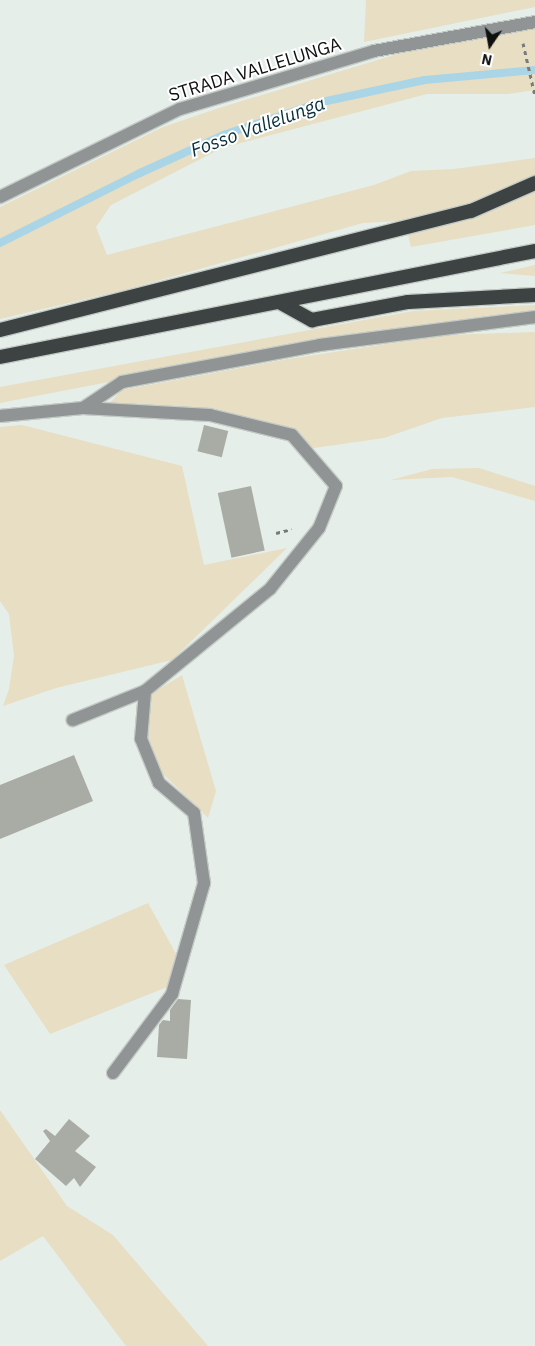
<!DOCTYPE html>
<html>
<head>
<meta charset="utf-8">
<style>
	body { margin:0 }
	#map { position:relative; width:535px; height:1346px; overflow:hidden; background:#e6eee9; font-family:"IBM Plex Sans",sans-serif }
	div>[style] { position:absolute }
	.green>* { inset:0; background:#e7dec3 }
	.stream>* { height:8px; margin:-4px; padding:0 4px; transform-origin:4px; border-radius:4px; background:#aad5e7 }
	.building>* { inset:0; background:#a9aca5; transform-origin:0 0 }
	.path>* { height:3px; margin-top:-1.5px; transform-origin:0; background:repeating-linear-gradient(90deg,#777c79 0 4px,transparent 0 8px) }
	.roads { filter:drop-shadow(1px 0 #c4cbc6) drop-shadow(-1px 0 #c4cbc6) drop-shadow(0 1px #c4cbc6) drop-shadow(0 -1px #c4cbc6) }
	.service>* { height:12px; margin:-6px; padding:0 6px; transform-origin:6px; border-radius:6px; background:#909494 }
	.minor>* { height:12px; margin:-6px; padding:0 6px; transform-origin:6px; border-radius:6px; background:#909494 }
	.tertiary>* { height:12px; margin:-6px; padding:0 6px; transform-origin:6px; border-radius:6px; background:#909494 }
	.trunk>* { height:14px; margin:-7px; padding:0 7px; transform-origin:7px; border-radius:7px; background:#3c4342 }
	span { translate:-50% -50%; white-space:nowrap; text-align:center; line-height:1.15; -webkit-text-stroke:4px #fff; paint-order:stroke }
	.street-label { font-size:18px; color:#0f1110 }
	.water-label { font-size:19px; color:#062e3b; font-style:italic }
	.north { position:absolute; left:465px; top:20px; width:50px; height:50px; -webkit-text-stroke:4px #fff; paint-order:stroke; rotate:192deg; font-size:14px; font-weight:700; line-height:20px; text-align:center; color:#0f1110 }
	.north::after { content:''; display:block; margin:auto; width:18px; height:22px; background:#0f1110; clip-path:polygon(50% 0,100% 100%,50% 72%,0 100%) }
</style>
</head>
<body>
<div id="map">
	<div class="green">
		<i style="clip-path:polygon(366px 0,535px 0,535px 7px,364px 42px)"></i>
		<i style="clip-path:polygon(535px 27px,535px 90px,508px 94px,427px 94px,222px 148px,111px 205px,96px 227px,107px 255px,374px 185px,411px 171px,454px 169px,535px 158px,535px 225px,411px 247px,405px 221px,363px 223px,125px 290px,0 319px,0 207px,163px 127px,219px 108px,407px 51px)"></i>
		<i style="clip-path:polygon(535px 265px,535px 276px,500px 273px)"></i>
		<i style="clip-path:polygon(535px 305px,535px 312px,440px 322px,325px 340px,0 403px,0 387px,413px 311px)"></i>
		<i style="clip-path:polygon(535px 332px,535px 407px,442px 418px,384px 438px,314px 448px,262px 423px,107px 406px,122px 390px,288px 359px,446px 335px)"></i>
		<i style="clip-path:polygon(22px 425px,182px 466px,204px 565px,287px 548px,172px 660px,56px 688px,3px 706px,9px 689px,14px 656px,9px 614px,0 601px,0 427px)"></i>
		<i style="clip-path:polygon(479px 468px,535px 486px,535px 501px,452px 477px,391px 480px,432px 469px)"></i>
		<i style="clip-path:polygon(182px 675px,216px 791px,208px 818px,155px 766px,147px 730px,151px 694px)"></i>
		<i style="clip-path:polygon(148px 903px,180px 961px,172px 985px,50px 1034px,4px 965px)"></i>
		<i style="clip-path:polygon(0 1110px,67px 1206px,113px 1235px,208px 1346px,126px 1346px,43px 1236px,0 1261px)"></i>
	</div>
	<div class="stream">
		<i style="left:0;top:243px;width:157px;rotate:-26.6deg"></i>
		<i style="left:140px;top:173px;width:94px;rotate:-24.4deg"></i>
		<i style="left:226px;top:134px;width:101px;rotate:-18.4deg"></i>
		<i style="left:322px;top:102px;width:105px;rotate:-12.1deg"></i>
		<i style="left:425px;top:80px;width:110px;rotate:-5.2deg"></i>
	</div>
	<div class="building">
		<i style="left:204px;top:425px;width:25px;height:27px;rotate:14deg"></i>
		<i style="left:251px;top:486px;width:66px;height:34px;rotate:78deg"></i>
		<i style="clip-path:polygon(74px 755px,93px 801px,0 839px,0 785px)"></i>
		<i style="clip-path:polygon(178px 999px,191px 1000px,187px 1059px,157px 1057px,159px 1025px,163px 1020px,170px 1021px,170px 1010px)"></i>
		<i style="clip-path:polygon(69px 1119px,90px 1136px,75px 1151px,96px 1167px,80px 1187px,74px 1178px,66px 1186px,35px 1159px,50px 1141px,43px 1131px,46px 1129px,55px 1136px)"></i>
	</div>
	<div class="path">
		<i style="left:523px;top:43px;width:54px;rotate:77.2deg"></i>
		<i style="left:276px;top:533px;width:16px;rotate:-14deg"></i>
	</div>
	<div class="roads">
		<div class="service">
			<i style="left:83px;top:408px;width:47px;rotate:-33.7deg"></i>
			<i style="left:122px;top:382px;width:201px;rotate:-10.6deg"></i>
			<i style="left:320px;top:345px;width:217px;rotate:-7.4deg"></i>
			<i style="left:113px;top:1073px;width:99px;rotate:-53.2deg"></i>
			<i style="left:172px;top:994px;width:116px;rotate:-73.9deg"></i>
			<i style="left:204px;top:883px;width:71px;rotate:-98.1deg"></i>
			<i style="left:194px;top:813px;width:46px;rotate:-139.4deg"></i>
			<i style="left:159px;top:783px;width:48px;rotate:-112.2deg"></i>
			<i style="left:141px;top:739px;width:48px;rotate:-85.2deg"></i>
		</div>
		<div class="minor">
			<i style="left:0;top:416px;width:83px;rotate:-5.5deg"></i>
			<i style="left:83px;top:408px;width:127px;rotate:3.2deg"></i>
			<i style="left:210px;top:415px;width:84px;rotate:13.7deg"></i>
			<i style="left:292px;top:435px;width:67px;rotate:49.2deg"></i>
			<i style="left:336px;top:486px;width:45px;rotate:112deg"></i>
			<i style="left:319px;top:528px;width:78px;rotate:128.8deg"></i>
			<i style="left:270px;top:589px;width:161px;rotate:140.8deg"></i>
			<i style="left:145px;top:691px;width:78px;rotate:158.1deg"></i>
		</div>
		<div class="tertiary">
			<i style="left:0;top:197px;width:200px;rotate:-26.1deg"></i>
			<i style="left:180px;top:109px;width:202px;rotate:-16.6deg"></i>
			<i style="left:374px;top:51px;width:164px;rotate:-10.2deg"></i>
		</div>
		<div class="trunk">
			<i style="left:279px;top:302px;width:38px;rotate:29deg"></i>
			<i style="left:312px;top:320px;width:98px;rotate:-10.6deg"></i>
			<i style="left:408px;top:302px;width:127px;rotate:-3.2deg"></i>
			<i style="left:0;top:330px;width:486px;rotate:-14.2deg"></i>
			<i style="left:471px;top:211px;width:70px;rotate:-23.6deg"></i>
			<i style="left:0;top:357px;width:545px;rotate:-11.21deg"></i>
		</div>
	</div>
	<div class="street-label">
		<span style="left:255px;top:70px;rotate:-17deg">STRADA VALLELUNGA</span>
	</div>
	<div class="water-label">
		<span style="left:258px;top:127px;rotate:-20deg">Fosso Vallelunga</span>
	</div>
	<div class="north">N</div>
</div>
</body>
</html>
